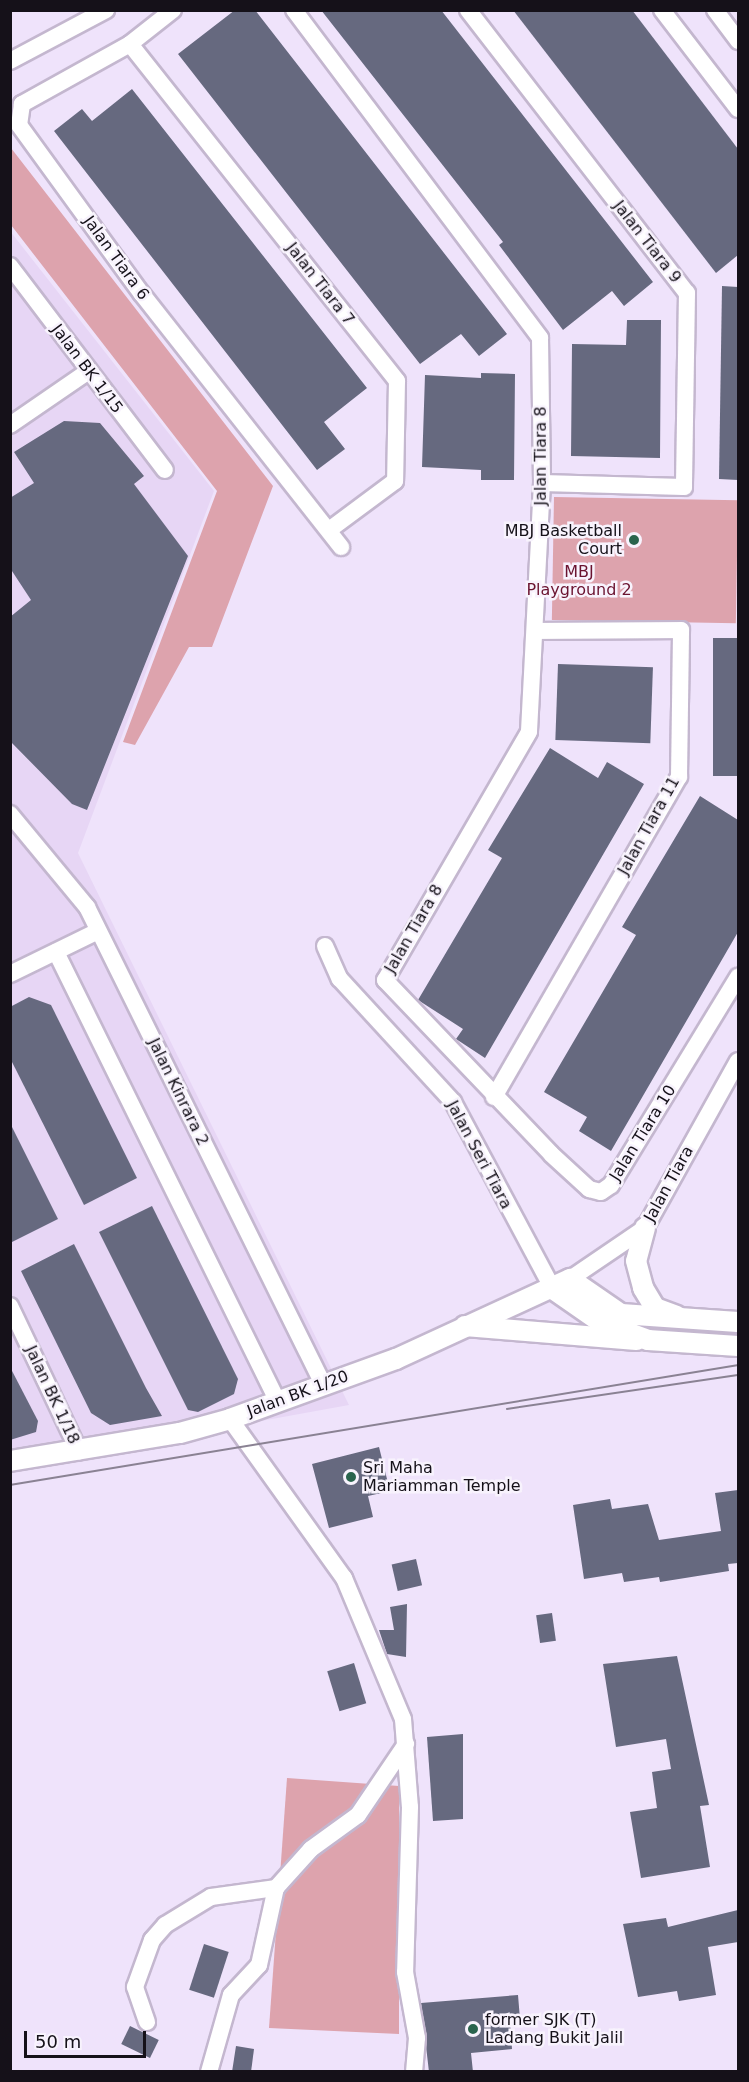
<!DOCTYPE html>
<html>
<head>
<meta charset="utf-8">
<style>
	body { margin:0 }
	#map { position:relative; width:749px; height:2082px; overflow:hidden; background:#efe3fb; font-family:"DejaVu Sans",sans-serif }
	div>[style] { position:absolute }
	.built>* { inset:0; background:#e7d6f5 }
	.green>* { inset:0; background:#dda3ad; transform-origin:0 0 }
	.building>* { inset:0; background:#66697f; transform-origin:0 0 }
	.roads { filter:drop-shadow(2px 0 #c4b7cf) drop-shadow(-2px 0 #c4b7cf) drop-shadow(0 2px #c4b7cf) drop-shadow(0 -2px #c4b7cf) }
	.minor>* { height:16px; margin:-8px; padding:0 8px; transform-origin:8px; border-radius:8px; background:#fff }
	.tertiary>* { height:20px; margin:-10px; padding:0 10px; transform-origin:10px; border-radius:10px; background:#fff }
	.tram>* { height:1.5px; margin:-0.75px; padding:0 0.75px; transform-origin:0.75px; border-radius:0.75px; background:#8a8293 }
	.dots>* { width:16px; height:16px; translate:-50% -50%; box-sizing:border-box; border:3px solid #f8f3fd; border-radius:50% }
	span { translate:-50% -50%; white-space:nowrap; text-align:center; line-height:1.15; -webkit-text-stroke:5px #f8f3fd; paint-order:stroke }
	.street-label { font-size:16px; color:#151119 }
	.poi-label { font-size:16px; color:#151119 }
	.right { translate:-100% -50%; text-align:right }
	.left { translate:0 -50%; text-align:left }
	.park-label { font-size:16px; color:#6a1330 }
	.frame { position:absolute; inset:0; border:12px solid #151119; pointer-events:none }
	.scale { position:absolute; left:24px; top:2031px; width:122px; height:27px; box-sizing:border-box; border:3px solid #151119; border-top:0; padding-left:8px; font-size:18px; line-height:21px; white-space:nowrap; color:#151119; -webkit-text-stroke:4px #f8f3fd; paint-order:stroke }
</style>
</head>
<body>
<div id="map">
	<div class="built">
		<i style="clip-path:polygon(10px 231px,214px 491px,78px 853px,349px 1405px,11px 1466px)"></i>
	</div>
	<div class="green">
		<i style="clip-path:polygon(11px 148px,273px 486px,212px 647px,189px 647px,135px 745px,123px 742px,217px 491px,11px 225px)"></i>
		<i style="left:554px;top:497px;width:184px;height:123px;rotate:1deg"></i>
		<i style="clip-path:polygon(287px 1778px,399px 1786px,399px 2034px,269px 2028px)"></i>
	</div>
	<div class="building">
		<i style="clip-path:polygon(235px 10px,255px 10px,507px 334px,479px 356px,461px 334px,420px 364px,178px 54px)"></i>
		<i style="clip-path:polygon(321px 10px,441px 10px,653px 282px,624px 306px,612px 291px,563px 330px,499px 245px,503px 242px)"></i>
		<i style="clip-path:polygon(513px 10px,632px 10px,738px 149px,738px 255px,716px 273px)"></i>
		<i style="clip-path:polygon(132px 89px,367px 388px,324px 422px,345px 449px,317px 470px,54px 131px,82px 109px,92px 121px)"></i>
		<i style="clip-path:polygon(722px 286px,738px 287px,738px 480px,719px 479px)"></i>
		<i style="clip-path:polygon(627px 320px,661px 320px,660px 458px,571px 456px,572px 344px,626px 345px)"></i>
		<i style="clip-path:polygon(481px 373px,515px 374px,514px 480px,481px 480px,481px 470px,422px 467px,425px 375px,481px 378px)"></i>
		<i style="clip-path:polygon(64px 421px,100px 423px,144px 476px,134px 484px,188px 556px,87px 810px,72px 804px,10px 741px,10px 617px,31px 600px,10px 568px,10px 498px,34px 483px,14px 452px)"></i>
		<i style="left:713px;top:638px;width:25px;height:138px"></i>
		<i style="left:558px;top:664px;width:95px;height:76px;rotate:2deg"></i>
		<i style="clip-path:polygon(550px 748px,598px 778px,607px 762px,644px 784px,485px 1058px,456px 1039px,463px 1029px,418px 1000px,502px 858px,488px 850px)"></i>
		<i style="clip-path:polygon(700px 796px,738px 820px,738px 932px,611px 1151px,579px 1131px,587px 1117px,544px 1092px,636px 935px,622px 927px)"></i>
		<i style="clip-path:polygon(29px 997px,51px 1005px,137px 1178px,84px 1205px,10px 1058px,10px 1007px)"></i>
		<i style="clip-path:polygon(10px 1123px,58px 1219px,10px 1243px)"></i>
		<i style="clip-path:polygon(152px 1206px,238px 1379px,234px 1394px,198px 1412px,188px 1410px,99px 1232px)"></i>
		<i style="clip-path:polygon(74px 1244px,146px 1388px,162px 1416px,110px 1425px,91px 1413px,21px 1271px)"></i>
		<i style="clip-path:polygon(10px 1367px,38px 1421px,36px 1432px,10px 1440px)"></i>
		<i style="clip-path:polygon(379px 1447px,390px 1491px,368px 1496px,373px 1517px,329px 1528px,312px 1464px)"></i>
		<i style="clip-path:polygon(738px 1490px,738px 1563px,728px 1564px,729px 1571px,660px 1582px,659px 1577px,624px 1582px,622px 1573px,584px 1579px,573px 1505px,610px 1499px,612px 1509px,648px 1504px,659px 1540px,721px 1531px,715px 1493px)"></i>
		<i style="left:416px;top:1559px;width:27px;height:25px;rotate:77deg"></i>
		<i style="clip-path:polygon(407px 1604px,406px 1657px,387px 1654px,379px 1630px,394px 1630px,390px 1607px)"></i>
		<i style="left:552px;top:1613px;width:28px;height:16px;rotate:82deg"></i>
		<i style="clip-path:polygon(677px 1656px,709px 1805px,700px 1806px,710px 1867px,641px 1878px,630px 1812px,657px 1808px,652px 1772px,671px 1769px,666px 1739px,616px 1747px,603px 1664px)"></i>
		<i style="left:354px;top:1663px;width:42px;height:28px;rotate:73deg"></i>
		<i style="clip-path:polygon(463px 1734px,463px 1819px,433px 1821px,427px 1737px)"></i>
		<i style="clip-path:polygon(738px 1910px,738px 1942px,708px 1947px,716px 1995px,679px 2001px,677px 1991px,638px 1997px,623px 1924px,666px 1918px,668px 1927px)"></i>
		<i style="left:204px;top:1944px;width:26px;height:48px;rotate:18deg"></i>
		<i style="clip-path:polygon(518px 1995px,520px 2019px,510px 2020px,512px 2049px,471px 2053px,473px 2072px,429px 2072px,421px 2003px)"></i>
		<i style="left:130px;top:2026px;width:32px;height:20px;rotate:26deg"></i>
		<i style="clip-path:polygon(236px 2046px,254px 2049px,251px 2072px,232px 2072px)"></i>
	</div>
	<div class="roads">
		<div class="minor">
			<i style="left:173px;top:10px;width:55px;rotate:141.7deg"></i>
			<i style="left:130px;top:44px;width:124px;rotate:150.9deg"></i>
			<i style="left:22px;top:104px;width:21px;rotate:98deg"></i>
			<i style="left:19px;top:125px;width:209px;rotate:54deg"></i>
			<i style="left:142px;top:294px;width:322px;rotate:51.8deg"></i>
			<i style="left:294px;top:10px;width:410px;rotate:53.1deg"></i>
			<i style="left:540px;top:338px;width:145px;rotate:89.2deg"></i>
			<i style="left:542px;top:483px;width:249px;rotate:93deg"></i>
			<i style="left:529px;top:732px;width:287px;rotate:120.1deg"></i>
			<i style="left:385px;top:980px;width:240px;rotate:46.3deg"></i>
			<i style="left:551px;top:1154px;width:52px;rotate:42.6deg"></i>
			<i style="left:589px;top:1189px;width:12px;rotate:14deg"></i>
			<i style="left:601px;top:1192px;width:12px;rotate:-35deg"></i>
			<i style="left:611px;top:1185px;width:244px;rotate:-58.6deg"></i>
			<i style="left:468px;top:10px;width:358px;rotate:52.3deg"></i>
			<i style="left:687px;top:293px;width:194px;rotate:90.9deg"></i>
			<i style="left:684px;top:487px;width:142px;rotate:-178.4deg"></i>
			<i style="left:662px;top:10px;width:125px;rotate:52.5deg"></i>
			<i style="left:715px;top:10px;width:39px;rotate:53deg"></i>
			<i style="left:130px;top:44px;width:430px;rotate:51.6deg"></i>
			<i style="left:397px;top:381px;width:100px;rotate:91.1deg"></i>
			<i style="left:395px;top:481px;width:82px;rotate:143.4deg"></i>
			<i style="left:10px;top:61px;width:109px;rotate:-28deg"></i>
			<i style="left:10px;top:266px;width:256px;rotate:52.8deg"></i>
			<i style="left:10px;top:425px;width:93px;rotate:-34.5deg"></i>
			<i style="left:10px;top:814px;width:121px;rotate:50.4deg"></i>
			<i style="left:87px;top:907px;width:532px;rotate:63.68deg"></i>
			<i style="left:325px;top:946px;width:36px;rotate:66deg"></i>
			<i style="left:340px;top:979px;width:167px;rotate:47.4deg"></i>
			<i style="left:453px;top:1102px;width:212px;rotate:61.9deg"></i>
			<i style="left:56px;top:952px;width:502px;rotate:63.74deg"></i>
			<i style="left:10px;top:974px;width:98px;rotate:-26deg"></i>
			<i style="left:494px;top:1097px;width:370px;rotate:-60deg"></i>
			<i style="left:679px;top:777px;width:147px;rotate:-89.2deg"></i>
			<i style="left:681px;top:630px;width:145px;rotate:179.6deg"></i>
			<i style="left:570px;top:1279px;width:91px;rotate:-34.2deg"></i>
			<i style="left:645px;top:1228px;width:191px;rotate:-60.9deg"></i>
			<i style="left:10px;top:1306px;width:161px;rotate:64.6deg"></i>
			<i style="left:230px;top:1419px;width:196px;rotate:54.4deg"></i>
			<i style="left:344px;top:1578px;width:153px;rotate:67.3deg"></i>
			<i style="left:403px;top:1719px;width:88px;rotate:85.5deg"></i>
			<i style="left:410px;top:1807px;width:165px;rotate:91.7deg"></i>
			<i style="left:405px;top:1972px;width:67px;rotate:79.7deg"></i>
			<i style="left:417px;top:2038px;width:34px;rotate:95deg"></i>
			<i style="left:147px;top:2022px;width:37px;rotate:-109deg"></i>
			<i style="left:135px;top:1987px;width:50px;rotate:-70.1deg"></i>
			<i style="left:152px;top:1940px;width:20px;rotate:-49deg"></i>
			<i style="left:165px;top:1925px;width:54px;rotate:-31.3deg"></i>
			<i style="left:211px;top:1897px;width:66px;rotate:-7.9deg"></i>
			<i style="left:209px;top:2072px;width:80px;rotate:-74.1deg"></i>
			<i style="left:231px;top:1995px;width:41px;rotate:-47deg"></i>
			<i style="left:259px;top:1965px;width:79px;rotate:-77.6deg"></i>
			<i style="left:276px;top:1888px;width:52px;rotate:-48.1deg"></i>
			<i style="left:311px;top:1849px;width:58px;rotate:-35.9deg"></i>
			<i style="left:358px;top:1815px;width:86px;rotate:-55.9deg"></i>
		</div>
		<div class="tertiary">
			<i style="left:645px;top:1228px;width:34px;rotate:105deg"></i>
			<i style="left:636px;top:1261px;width:28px;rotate:75deg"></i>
			<i style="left:643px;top:1288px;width:23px;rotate:59deg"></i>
			<i style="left:655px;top:1308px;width:23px;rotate:20deg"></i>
			<i style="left:553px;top:1289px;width:60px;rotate:34.8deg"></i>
			<i style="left:602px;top:1323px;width:49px;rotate:20.3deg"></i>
			<i style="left:648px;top:1340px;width:90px;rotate:3.8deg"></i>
			<i style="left:465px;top:1326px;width:172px;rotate:4.7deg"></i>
			<i style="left:10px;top:1461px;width:172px;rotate:-9.4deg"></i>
			<i style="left:180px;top:1433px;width:52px;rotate:-15.6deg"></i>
			<i style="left:230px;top:1419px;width:177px;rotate:-19.9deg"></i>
			<i style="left:396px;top:1359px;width:192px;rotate:-24.7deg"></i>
			<i style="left:570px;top:1279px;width:62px;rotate:34.5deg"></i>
			<i style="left:621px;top:1314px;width:117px;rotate:3.9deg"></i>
		</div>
	</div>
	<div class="tram">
		<i style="left:507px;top:1409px;width:233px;rotate:-8.4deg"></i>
		<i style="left:10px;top:1485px;width:738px;rotate:-9.36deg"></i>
	</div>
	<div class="dots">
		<i style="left:634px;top:540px;background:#2a644d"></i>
		<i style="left:351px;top:1477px;background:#2a644d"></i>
		<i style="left:473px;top:2029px;background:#2a644d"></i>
	</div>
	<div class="street-label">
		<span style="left:647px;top:242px;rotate:52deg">Jalan Tiara 9</span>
		<span style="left:116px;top:258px;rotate:54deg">Jalan Tiara 6</span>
		<span style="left:320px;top:284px;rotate:52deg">Jalan Tiara 7</span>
		<span style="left:87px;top:369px;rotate:53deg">Jalan BK 1/15</span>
		<span style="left:541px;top:456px;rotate:-90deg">Jalan Tiara 8</span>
		<span style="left:649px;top:826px;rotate:-61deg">Jalan Tiara 11</span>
		<span style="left:414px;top:929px;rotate:-60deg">Jalan Tiara 8</span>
		<span style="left:178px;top:1092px;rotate:64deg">Jalan Kinrara 2</span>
		<span style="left:643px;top:1133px;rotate:-58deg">Jalan Tiara 10</span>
		<span style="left:479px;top:1155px;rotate:62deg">Jalan Seri Tiara</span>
		<span style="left:669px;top:1184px;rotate:-61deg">Jalan Tiara</span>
		<span style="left:298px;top:1394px;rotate:-20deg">Jalan BK 1/20</span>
		<span style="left:52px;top:1395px;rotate:65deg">Jalan BK 1/18</span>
	</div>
	<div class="poi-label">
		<span class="right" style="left:622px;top:540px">MBJ Basketball<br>Court</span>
		<span class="left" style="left:363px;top:1477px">Sri Maha<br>Mariamman Temple</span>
		<span class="left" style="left:485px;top:2029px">former SJK (T)<br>Ladang Bukit Jalil</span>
	</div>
	<div class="park-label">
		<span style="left:579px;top:581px">MBJ<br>Playground 2</span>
	</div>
	<div class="frame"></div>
	<div class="scale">50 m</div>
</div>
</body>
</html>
